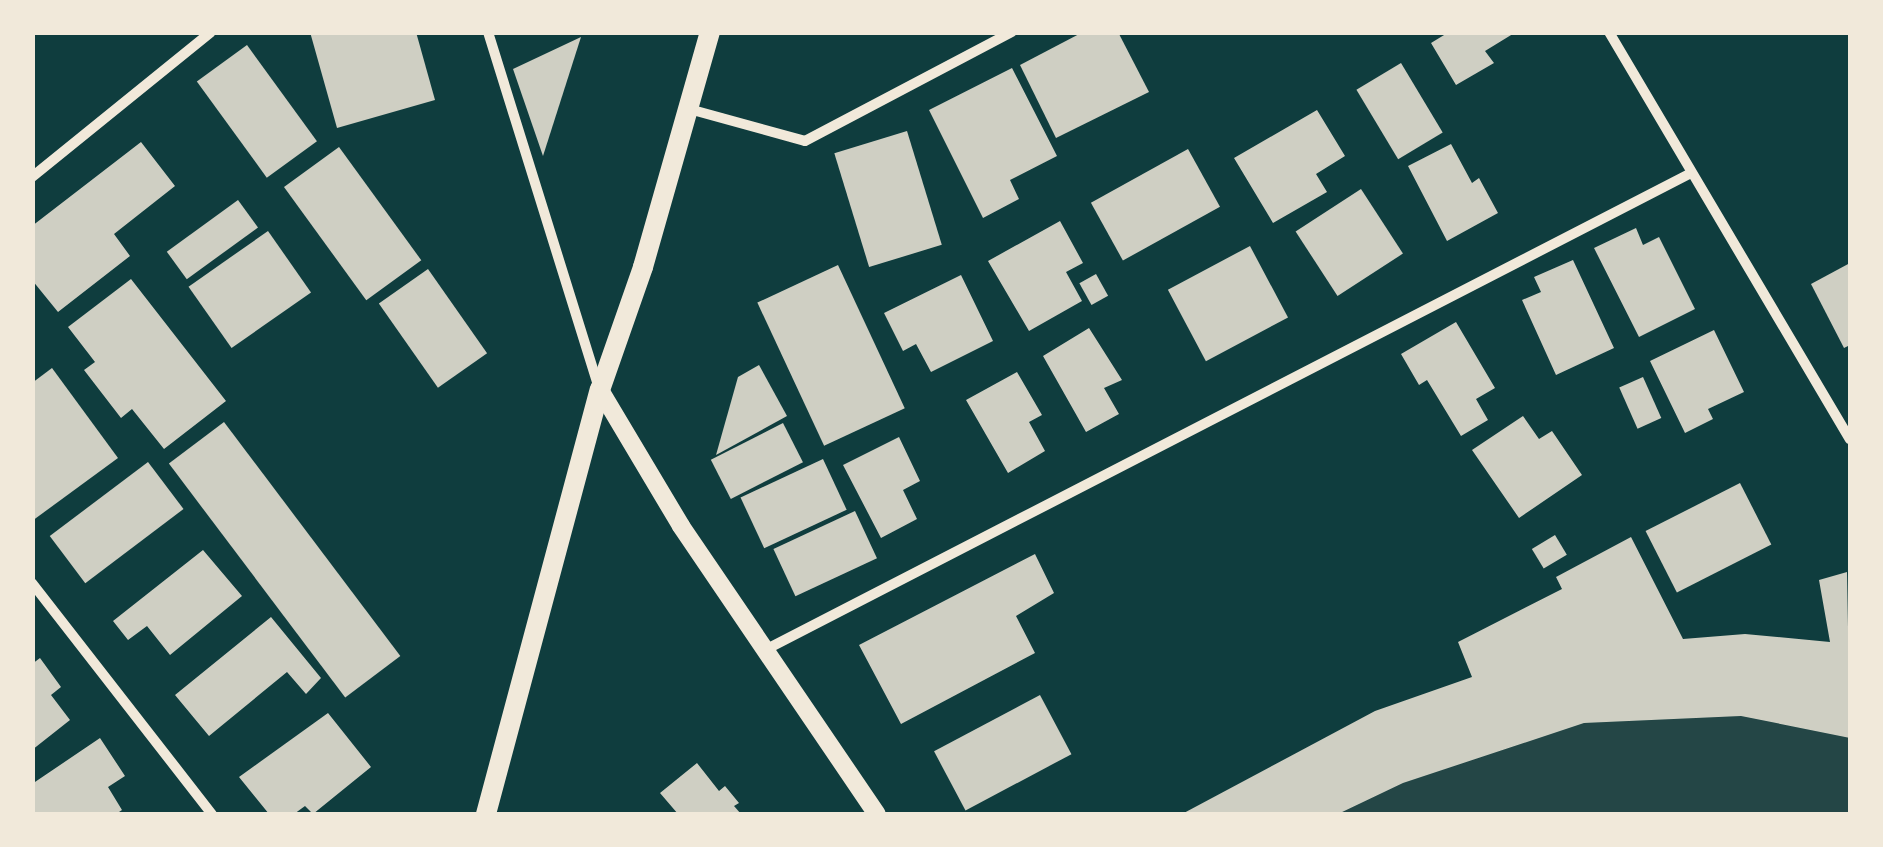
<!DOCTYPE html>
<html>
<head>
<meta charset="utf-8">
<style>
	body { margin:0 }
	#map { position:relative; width:1883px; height:847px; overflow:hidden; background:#0f3d3e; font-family:"DM Sans",sans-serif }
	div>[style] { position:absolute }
	.green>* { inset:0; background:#244646 }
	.building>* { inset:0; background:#cfcfc3; transform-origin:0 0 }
	.minor>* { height:10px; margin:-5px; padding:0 5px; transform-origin:5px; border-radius:5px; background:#f1e9da }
	.tertiary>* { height:18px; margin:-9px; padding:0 9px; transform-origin:9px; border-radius:9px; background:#f1e9da }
	.secondary>* { height:20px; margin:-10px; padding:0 10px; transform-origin:10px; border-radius:10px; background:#f1e9da }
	span { translate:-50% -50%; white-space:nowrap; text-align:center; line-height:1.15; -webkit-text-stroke:8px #f1e9da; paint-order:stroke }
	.frame { position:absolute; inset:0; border:35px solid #f1e9da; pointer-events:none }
</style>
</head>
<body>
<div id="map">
	<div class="green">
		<i style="clip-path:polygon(1741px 716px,1850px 738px,1850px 814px,1338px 814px,1403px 783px,1584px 723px)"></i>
	</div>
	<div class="building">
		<i style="clip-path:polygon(310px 32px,416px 32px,435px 100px,337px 128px)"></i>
		<i style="clip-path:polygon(1083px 32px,1118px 32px,1149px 92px,1056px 138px,1020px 65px)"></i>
		<i style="clip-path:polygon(1449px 32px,1516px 32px,1485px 51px,1494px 63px,1456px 85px,1431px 43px)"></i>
		<i style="clip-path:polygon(581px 37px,543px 156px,513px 69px)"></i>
		<i style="left:247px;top:45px;width:119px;height:62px;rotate:54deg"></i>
		<i style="left:1401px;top:63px;width:81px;height:52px;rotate:59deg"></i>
		<i style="clip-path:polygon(1012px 68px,1057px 156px,1010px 180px,1019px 199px,983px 218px,929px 110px)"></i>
		<i style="clip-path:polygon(1317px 110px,1345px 156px,1316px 174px,1327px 192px,1273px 223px,1234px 158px)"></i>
		<i style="left:907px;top:131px;width:119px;height:76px;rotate:73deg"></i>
		<i style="clip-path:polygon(141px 142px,175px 186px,114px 234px,130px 256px,58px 312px,32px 280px,32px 226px)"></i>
		<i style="clip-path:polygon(1451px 144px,1472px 183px,1479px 178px,1498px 213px,1447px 241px,1408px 166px)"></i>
		<i style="left:339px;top:147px;width:140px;height:68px;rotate:54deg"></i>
		<i style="left:1188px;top:149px;width:66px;height:111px;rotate:61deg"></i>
		<i style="left:1361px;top:189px;width:77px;height:78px;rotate:57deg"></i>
		<i style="left:238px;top:200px;width:34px;height:88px;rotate:54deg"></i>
		<i style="clip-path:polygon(1060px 221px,1083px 263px,1066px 272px,1082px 301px,1029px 331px,988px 261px)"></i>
		<i style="clip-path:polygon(1636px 228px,1643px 245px,1659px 237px,1695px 309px,1639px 337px,1594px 248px)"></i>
		<i style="left:268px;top:231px;width:75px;height:97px;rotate:55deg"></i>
		<i style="left:1250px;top:246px;width:81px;height:93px;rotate:62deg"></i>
		<i style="clip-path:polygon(1573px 260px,1614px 348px,1556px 375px,1522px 300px,1541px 292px,1534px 277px)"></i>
		<i style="clip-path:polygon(1850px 263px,1850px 345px,1844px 348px,1811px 284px)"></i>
		<i style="left:838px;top:265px;width:158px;height:89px;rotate:65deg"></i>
		<i style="left:428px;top:269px;width:103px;height:60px;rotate:55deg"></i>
		<i style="left:1096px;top:274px;width:25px;height:19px;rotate:61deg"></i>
		<i style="clip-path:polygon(961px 275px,993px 341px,931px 372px,916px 344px,903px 351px,884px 313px)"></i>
		<i style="clip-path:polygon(131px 279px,226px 401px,164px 449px,132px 409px,121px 418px,84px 370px,95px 362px,68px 327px)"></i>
		<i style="clip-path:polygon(1456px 322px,1495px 388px,1476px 399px,1488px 420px,1461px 436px,1427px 380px,1419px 385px,1401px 354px)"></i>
		<i style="clip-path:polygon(1089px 328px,1122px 380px,1104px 388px,1119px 414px,1086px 432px,1043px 356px)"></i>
		<i style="clip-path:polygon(1714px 330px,1744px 392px,1708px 409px,1713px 419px,1685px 433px,1650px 361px)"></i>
		<i style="clip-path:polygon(759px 365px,787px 416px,716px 455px,738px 377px)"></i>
		<i style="clip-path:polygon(52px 368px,118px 458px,32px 521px,32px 383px)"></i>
		<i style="clip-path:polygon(1017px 372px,1042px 415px,1029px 422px,1045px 451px,1008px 473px,966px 400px)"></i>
		<i style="left:1643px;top:377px;width:45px;height:26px;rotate:66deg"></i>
		<i style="clip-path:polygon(1523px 416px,1539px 439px,1552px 431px,1582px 475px,1519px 518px,1472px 450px)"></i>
		<i style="left:224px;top:422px;width:293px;height:69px;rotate:53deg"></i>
		<i style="left:783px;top:423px;width:44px;height:81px;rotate:63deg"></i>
		<i style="clip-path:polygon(899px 437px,920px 481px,903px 490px,917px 519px,881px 538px,843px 465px)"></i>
		<i style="left:823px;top:459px;width:56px;height:91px;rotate:65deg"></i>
		<i style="left:148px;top:462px;width:59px;height:123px;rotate:53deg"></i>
		<i style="left:1740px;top:483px;width:69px;height:106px;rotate:63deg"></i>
		<i style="left:855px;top:511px;width:52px;height:90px;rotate:65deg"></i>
		<i style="left:1555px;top:535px;width:23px;height:27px;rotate:59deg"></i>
		<i style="clip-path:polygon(1631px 537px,1683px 639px,1745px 634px,1830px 642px,1819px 580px,1847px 572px,1850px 738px,1741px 716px,1584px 723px,1403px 783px,1338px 814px,1182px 814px,1375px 711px,1472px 677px,1458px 642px,1562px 589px,1556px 577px)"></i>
		<i style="clip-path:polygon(203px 550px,242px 596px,170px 655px,147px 626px,128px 640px,113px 621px)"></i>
		<i style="clip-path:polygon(1035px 554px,1054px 593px,1016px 616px,1035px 653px,901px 724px,859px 645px)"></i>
		<i style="clip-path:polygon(271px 617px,321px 678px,306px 694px,287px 672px,209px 736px,175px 695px)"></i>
		<i style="clip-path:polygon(40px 658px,61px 687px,51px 695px,70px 720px,32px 750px,32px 664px)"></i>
		<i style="left:1040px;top:695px;width:67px;height:120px;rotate:62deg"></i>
		<i style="clip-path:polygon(328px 713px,371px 767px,313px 814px,305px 806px,294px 814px,269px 814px,239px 777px)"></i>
		<i style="clip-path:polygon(100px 738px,125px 776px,108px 787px,122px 810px,116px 814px,35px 814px,32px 784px)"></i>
		<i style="clip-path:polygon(697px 763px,719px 791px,725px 786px,739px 803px,734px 806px,741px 814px,678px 814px,660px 793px)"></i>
	</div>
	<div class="minor">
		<i style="left:488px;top:32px;width:370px;rotate:72.7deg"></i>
		<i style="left:1609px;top:32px;width:473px;rotate:59.4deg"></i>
		<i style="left:689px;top:109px;width:120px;rotate:15.4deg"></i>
		<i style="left:805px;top:141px;width:234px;rotate:-27.8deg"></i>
		<i style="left:32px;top:177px;width:230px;rotate:-39deg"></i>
		<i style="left:32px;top:583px;width:293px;rotate:52.1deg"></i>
		<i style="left:765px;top:650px;width:1042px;rotate:-27.25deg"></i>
	</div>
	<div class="tertiary">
		<i style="left:600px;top:390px;width:158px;rotate:59.2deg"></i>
		<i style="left:681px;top:526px;width:348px;rotate:55.8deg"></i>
	</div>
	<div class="secondary">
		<i style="left:486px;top:814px;width:439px;rotate:-75deg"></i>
		<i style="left:600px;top:390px;width:130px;rotate:-70.7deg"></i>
		<i style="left:643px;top:267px;width:244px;rotate:-74.1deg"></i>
	</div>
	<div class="frame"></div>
</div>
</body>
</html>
